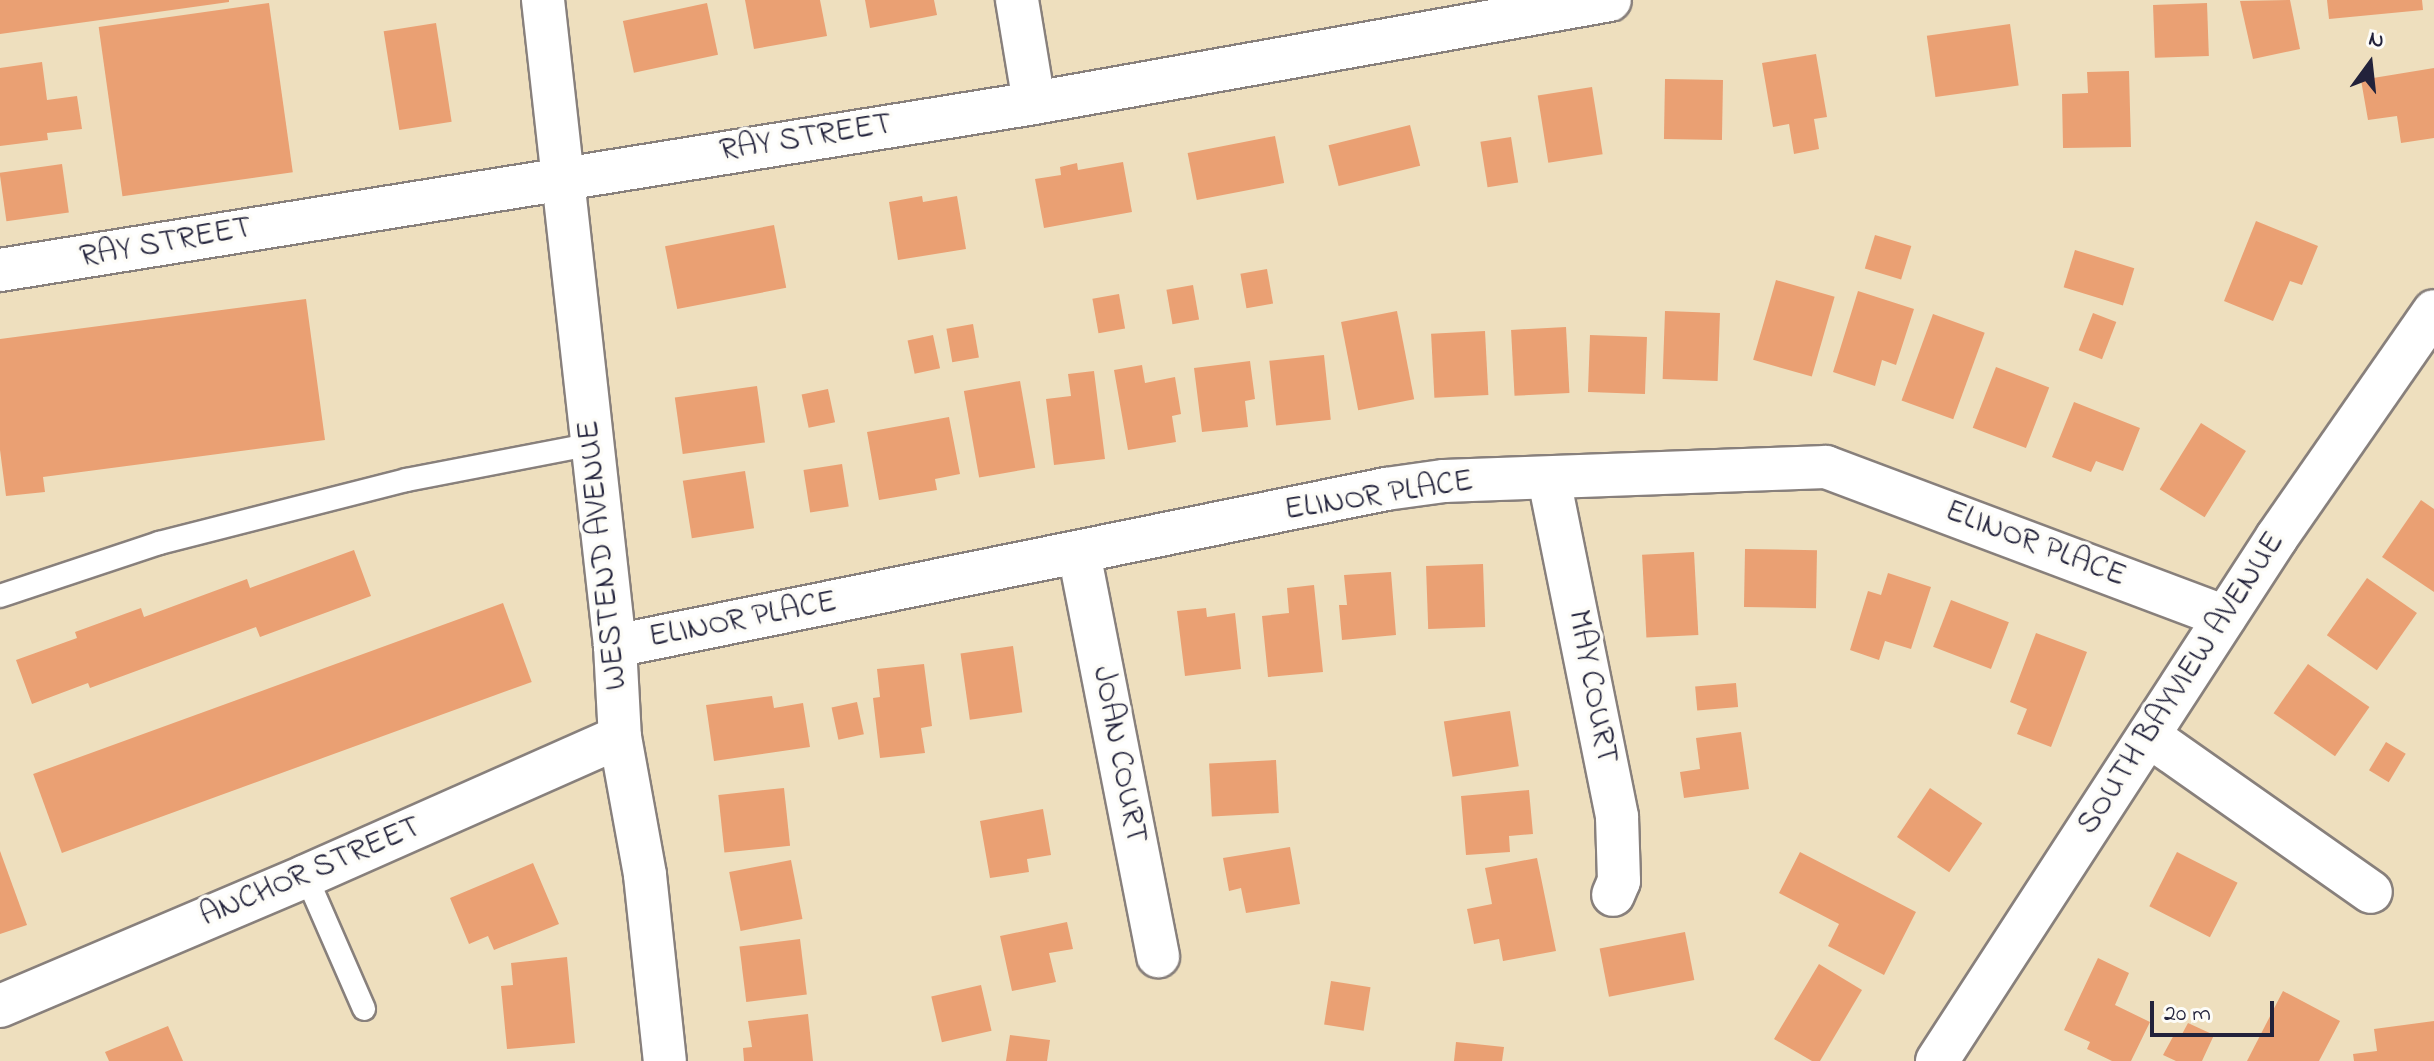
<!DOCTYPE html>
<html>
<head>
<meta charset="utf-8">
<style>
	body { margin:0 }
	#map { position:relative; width:2434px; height:1061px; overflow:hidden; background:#eedfbe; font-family:"Indie Flower",sans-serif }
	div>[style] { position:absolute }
	.building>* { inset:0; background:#eaa073; transform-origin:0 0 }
	.roads { filter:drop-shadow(2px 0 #88807c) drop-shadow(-2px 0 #88807c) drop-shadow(0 2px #88807c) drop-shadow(0 -2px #88807c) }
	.service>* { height:22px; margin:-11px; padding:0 11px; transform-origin:11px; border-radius:11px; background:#fff }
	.minor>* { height:42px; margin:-21px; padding:0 21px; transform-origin:21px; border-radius:21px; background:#fff }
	span { translate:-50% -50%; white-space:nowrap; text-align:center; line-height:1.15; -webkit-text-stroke:7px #fdfcf7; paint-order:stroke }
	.street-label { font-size:32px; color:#22223b }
	.north { position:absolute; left:2330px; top:24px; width:80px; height:80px; -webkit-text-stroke:6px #fdfcf7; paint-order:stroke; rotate:15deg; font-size:22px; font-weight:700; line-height:32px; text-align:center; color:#22223b }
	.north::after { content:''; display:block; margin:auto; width:28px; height:36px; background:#22223b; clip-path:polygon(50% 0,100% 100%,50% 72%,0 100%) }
	.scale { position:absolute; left:2150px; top:1001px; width:124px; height:36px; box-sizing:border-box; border:4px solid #22223b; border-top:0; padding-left:10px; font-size:24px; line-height:28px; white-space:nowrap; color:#22223b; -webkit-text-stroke:6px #fdfcf7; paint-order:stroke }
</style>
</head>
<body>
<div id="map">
	<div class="building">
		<i style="clip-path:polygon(0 0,229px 0,229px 2px,0 34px)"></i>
		<i style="clip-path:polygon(745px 0,820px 0,827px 36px,754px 49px)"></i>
		<i style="clip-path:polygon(865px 0,934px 0,937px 15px,870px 28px)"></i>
		<i style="clip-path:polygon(2290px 0,2300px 49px,2253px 59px,2240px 1px)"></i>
		<i style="clip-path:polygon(2327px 0,2422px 0,2423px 10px,2329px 19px)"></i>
		<i style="left:269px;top:3px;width:171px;height:172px;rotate:82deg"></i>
		<i style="left:707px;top:3px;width:53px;height:86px;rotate:78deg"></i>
		<i style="left:2207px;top:3px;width:53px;height:54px;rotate:88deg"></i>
		<i style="left:436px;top:23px;width:100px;height:53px;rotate:81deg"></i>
		<i style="left:2010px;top:24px;width:62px;height:84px;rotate:82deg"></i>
		<i style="clip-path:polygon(1816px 54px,1827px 117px,1814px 119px,1819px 149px,1794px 154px,1789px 124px,1773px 127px,1762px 63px)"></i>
		<i style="clip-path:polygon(42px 62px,47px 100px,77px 96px,82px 129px,47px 133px,48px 140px,0 146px,0 68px)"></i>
		<i style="clip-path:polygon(2434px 68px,2434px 138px,2401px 143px,2397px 116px,2368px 120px,2361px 80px)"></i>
		<i style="clip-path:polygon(2129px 71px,2131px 147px,2063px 148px,2062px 94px,2088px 93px,2087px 72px)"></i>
		<i style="left:1665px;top:79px;width:58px;height:60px;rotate:1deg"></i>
		<i style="left:1592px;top:87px;width:68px;height:55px;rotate:81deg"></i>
		<i style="left:1410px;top:125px;width:42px;height:84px;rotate:76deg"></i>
		<i style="left:1275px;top:136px;width:48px;height:89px;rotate:79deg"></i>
		<i style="left:1511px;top:137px;width:46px;height:31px;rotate:81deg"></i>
		<i style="clip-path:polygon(1123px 162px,1132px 212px,1044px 228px,1035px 179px,1061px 175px,1060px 167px,1077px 163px,1078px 170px)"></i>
		<i style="left:62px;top:164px;width:49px;height:63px;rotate:82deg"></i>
		<i style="clip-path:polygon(922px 196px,923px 202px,957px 196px,966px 249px,898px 260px,889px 202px)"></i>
		<i style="clip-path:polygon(2256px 221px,2318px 246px,2302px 285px,2290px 281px,2273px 321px,2224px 301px)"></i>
		<i style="left:774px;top:225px;width:64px;height:111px;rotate:79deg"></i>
		<i style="left:1875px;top:235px;width:38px;height:35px;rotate:17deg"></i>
		<i style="left:2075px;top:250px;width:62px;height:39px;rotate:17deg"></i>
		<i style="left:1267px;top:269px;width:35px;height:27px;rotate:80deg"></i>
		<i style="left:1776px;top:280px;width:61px;height:83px;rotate:16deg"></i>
		<i style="left:1193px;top:285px;width:35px;height:27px;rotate:80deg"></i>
		<i style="clip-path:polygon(1858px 291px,1914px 309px,1896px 365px,1882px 360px,1875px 386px,1833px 372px)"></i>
		<i style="left:1119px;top:294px;width:35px;height:27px;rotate:80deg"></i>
		<i style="clip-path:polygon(306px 299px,325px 440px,43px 477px,45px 492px,6px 496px,0 450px,0 339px)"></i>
		<i style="left:1397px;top:311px;width:90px;height:57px;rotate:79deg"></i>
		<i style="left:1665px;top:311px;width:55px;height:68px;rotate:2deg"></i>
		<i style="left:2093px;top:313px;width:25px;height:40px;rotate:21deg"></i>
		<i style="left:1933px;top:314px;width:55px;height:92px;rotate:20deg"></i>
		<i style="left:973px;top:324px;width:34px;height:27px;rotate:80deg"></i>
		<i style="left:1566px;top:327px;width:66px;height:55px;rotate:87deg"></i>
		<i style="left:1485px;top:331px;width:64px;height:54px;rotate:87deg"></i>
		<i style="left:933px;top:335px;width:34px;height:26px;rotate:78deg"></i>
		<i style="left:1590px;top:335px;width:57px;height:57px;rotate:2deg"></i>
		<i style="left:1324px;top:355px;width:65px;height:55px;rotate:84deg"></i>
		<i style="clip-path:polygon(1250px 361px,1255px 399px,1245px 401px,1248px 427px,1202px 432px,1194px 368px)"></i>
		<i style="clip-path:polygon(1142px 365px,1145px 383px,1175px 377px,1181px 414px,1172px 416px,1176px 442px,1128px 450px,1114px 370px)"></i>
		<i style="left:1996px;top:367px;width:57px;height:65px;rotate:21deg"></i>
		<i style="clip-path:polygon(1094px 371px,1105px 459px,1054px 465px,1046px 399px,1071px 396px,1068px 374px)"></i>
		<i style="left:1020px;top:381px;width:88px;height:57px;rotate:80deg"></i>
		<i style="left:757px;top:386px;width:57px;height:83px;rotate:82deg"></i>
		<i style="left:828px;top:389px;width:34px;height:27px;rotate:78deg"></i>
		<i style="clip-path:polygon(2074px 402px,2140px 428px,2123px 471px,2096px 461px,2091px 472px,2052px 457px)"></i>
		<i style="clip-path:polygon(949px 417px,960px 474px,935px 479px,937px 490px,879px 500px,867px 432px)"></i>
		<i style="left:2201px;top:423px;width:53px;height:78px;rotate:32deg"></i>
		<i style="left:842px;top:464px;width:43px;height:39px;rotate:81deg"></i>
		<i style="left:745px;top:471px;width:58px;height:63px;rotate:81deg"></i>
		<i style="clip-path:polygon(2421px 500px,2434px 509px,2434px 592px,2382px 557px)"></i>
		<i style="left:1745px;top:549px;width:72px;height:58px;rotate:1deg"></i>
		<i style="clip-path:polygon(354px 550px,371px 596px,260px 637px,256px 627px,90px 688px,88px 683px,32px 704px,16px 660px,77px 638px,75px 632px,141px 608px,144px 617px,247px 579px,250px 588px)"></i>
		<i style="left:1694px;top:552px;width:83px;height:52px;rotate:87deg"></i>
		<i style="left:1483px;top:564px;width:63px;height:57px;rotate:88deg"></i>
		<i style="clip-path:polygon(1391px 572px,1396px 635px,1342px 640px,1339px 605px,1347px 605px,1344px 575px)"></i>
		<i style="clip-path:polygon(1888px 573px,1931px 587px,1911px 649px,1885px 641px,1879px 660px,1850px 650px,1868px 591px,1881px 595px)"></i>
		<i style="left:2367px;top:578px;width:61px;height:70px;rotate:35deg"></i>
		<i style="clip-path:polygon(1314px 585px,1323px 672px,1268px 677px,1262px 616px,1289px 613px,1287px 588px)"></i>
		<i style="left:1951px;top:600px;width:62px;height:50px;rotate:21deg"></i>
		<i style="left:503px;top:603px;width:84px;height:500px;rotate:70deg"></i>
		<i style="clip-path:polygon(1206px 608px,1207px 617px,1235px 613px,1241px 669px,1185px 676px,1177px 611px)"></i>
		<i style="clip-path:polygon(2036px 633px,2087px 652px,2051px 747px,2017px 734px,2027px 709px,2010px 702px)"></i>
		<i style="left:1013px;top:646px;width:67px;height:53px;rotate:82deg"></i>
		<i style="clip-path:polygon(924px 664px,932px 726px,921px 728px,925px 753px,880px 758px,873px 698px,880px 697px,877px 669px)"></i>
		<i style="left:2308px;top:664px;width:75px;height:60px;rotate:35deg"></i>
		<i style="left:1736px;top:683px;width:24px;height:41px;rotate:85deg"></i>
		<i style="clip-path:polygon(772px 696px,774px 708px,803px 703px,810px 747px,714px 761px,706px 705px)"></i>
		<i style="left:857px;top:702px;width:33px;height:26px;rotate:78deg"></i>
		<i style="left:1510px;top:711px;width:56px;height:67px;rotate:81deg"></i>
		<i style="clip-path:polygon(1741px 732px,1749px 789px,1684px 798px,1680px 772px,1700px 769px,1696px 738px)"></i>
		<i style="left:2386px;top:742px;width:23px;height:33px;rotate:31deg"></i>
		<i style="left:1276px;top:760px;width:53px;height:67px;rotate:87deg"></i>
		<i style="left:784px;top:788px;width:58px;height:66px;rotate:84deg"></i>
		<i style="left:1930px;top:788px;width:63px;height:59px;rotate:34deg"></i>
		<i style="clip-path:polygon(1529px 790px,1533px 834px,1509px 836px,1510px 852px,1466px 855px,1461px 796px)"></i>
		<i style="clip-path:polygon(1043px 809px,1051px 855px,1027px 859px,1029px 872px,990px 878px,980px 821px)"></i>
		<i style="clip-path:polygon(1290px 847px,1300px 904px,1246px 913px,1241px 888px,1229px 891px,1223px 858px)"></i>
		<i style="clip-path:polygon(0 851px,27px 925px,0 934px)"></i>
		<i style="clip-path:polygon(1800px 852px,1916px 912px,1884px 975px,1828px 946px,1839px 924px,1779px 893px)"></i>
		<i style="left:2177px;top:852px;width:68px;height:61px;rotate:27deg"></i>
		<i style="clip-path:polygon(1537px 858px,1556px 951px,1503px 961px,1499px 939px,1474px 944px,1467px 909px,1492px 904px,1485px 868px)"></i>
		<i style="left:791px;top:860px;width:60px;height:63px;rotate:79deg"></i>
		<i style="clip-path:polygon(533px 863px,559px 924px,494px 950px,488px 936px,469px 944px,450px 898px)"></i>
		<i style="clip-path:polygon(1067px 922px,1073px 949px,1049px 953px,1056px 982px,1012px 991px,1000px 936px)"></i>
		<i style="left:1685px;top:932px;width:49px;height:87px;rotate:79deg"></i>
		<i style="left:800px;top:939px;width:56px;height:61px;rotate:83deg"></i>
		<i style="clip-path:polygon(567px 957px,575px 1043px,507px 1049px,501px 986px,513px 985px,511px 963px)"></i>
		<i style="clip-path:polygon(2098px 958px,2129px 973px,2115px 1005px,2150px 1022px,2131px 1061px,2112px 1061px,2087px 1049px,2090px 1042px,2064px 1030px)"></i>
		<i style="clip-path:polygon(1819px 964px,1862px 990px,1820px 1061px,1812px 1061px,1774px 1039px)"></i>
		<i style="left:1331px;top:981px;width:40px;height:44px;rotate:9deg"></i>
		<i style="left:981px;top:985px;width:47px;height:51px;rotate:77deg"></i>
		<i style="clip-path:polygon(2283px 991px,2340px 1021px,2319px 1061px,2247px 1061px)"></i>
		<i style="clip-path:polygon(808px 1014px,813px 1061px,744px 1061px,743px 1048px,752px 1047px,748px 1021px)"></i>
		<i style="clip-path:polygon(2434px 1021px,2434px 1061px,2354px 1061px,2353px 1054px,2377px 1051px,2374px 1029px)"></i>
		<i style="clip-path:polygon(2188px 1023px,2214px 1035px,2202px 1061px,2176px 1061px,2163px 1055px,2175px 1033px,2181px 1036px)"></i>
		<i style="clip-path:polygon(168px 1026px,183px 1061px,109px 1061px,105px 1052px)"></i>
		<i style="clip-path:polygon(1010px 1035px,1050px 1040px,1047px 1061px,1006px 1061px)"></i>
		<i style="clip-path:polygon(1456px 1042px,1504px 1047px,1502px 1061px,1454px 1061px)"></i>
	</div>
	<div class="roads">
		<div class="service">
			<i style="left:0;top:596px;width:168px;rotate:-18.4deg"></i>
			<i style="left:159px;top:543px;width:255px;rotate:-14.3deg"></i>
			<i style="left:406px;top:480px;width:190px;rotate:-10.9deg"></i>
			<i style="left:306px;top:876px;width:145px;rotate:66.4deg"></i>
		</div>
		<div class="minor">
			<i style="left:543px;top:0;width:650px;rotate:83.64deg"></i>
			<i style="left:615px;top:646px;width:91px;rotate:86.9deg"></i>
			<i style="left:620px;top:737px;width:140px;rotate:79.7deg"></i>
			<i style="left:645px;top:875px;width:187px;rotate:83.9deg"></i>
			<i style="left:1017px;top:0;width:104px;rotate:80.6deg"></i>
			<i style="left:0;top:270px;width:1047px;rotate:-9.17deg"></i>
			<i style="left:1034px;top:103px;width:585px;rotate:-10.14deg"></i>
			<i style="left:1549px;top:479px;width:345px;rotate:78.6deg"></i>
			<i style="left:1617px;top:817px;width:64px;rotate:88.2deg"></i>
			<i style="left:1619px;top:881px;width:15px;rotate:113deg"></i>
			<i style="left:1079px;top:553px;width:411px;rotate:78.9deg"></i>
			<i style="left:615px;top:646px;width:787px;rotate:-11.51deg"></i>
			<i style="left:1386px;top:489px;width:59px;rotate:-7.9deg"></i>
			<i style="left:1444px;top:481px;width:382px;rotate:-2.1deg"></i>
			<i style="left:1826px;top:467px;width:426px;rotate:20.6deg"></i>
			<i style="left:2149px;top:736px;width:271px;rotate:35.1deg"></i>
			<i style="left:0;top:1006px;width:332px;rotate:-23deg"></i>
			<i style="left:306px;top:876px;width:343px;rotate:-23.9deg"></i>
			<i style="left:1937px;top:1061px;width:625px;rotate:-57.02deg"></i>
			<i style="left:2277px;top:537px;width:275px;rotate:-55.2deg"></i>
		</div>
	</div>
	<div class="street-label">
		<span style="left:806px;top:139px;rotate:-9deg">RAY STREET</span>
		<span style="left:166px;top:244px;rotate:-10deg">RAY STREET</span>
		<span style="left:1379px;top:497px;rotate:-9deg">ELINOR PLACE</span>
		<span style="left:2035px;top:545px;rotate:21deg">ELINOR PLACE</span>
		<span style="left:604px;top:555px;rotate:-96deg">WESTEND AVENUE</span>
		<span style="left:743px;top:621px;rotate:-11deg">ELINOR PLACE</span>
		<span style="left:2182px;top:684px;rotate:-57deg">SOUTH BAYVIEW AVENUE</span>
		<span style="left:1591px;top:687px;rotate:79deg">MAY COURT</span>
		<span style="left:1118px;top:755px;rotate:79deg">JOAN COURT</span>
		<span style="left:311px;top:873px;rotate:-23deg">ANCHOR STREET</span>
	</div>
	<div class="north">N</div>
	<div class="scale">20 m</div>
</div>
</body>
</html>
